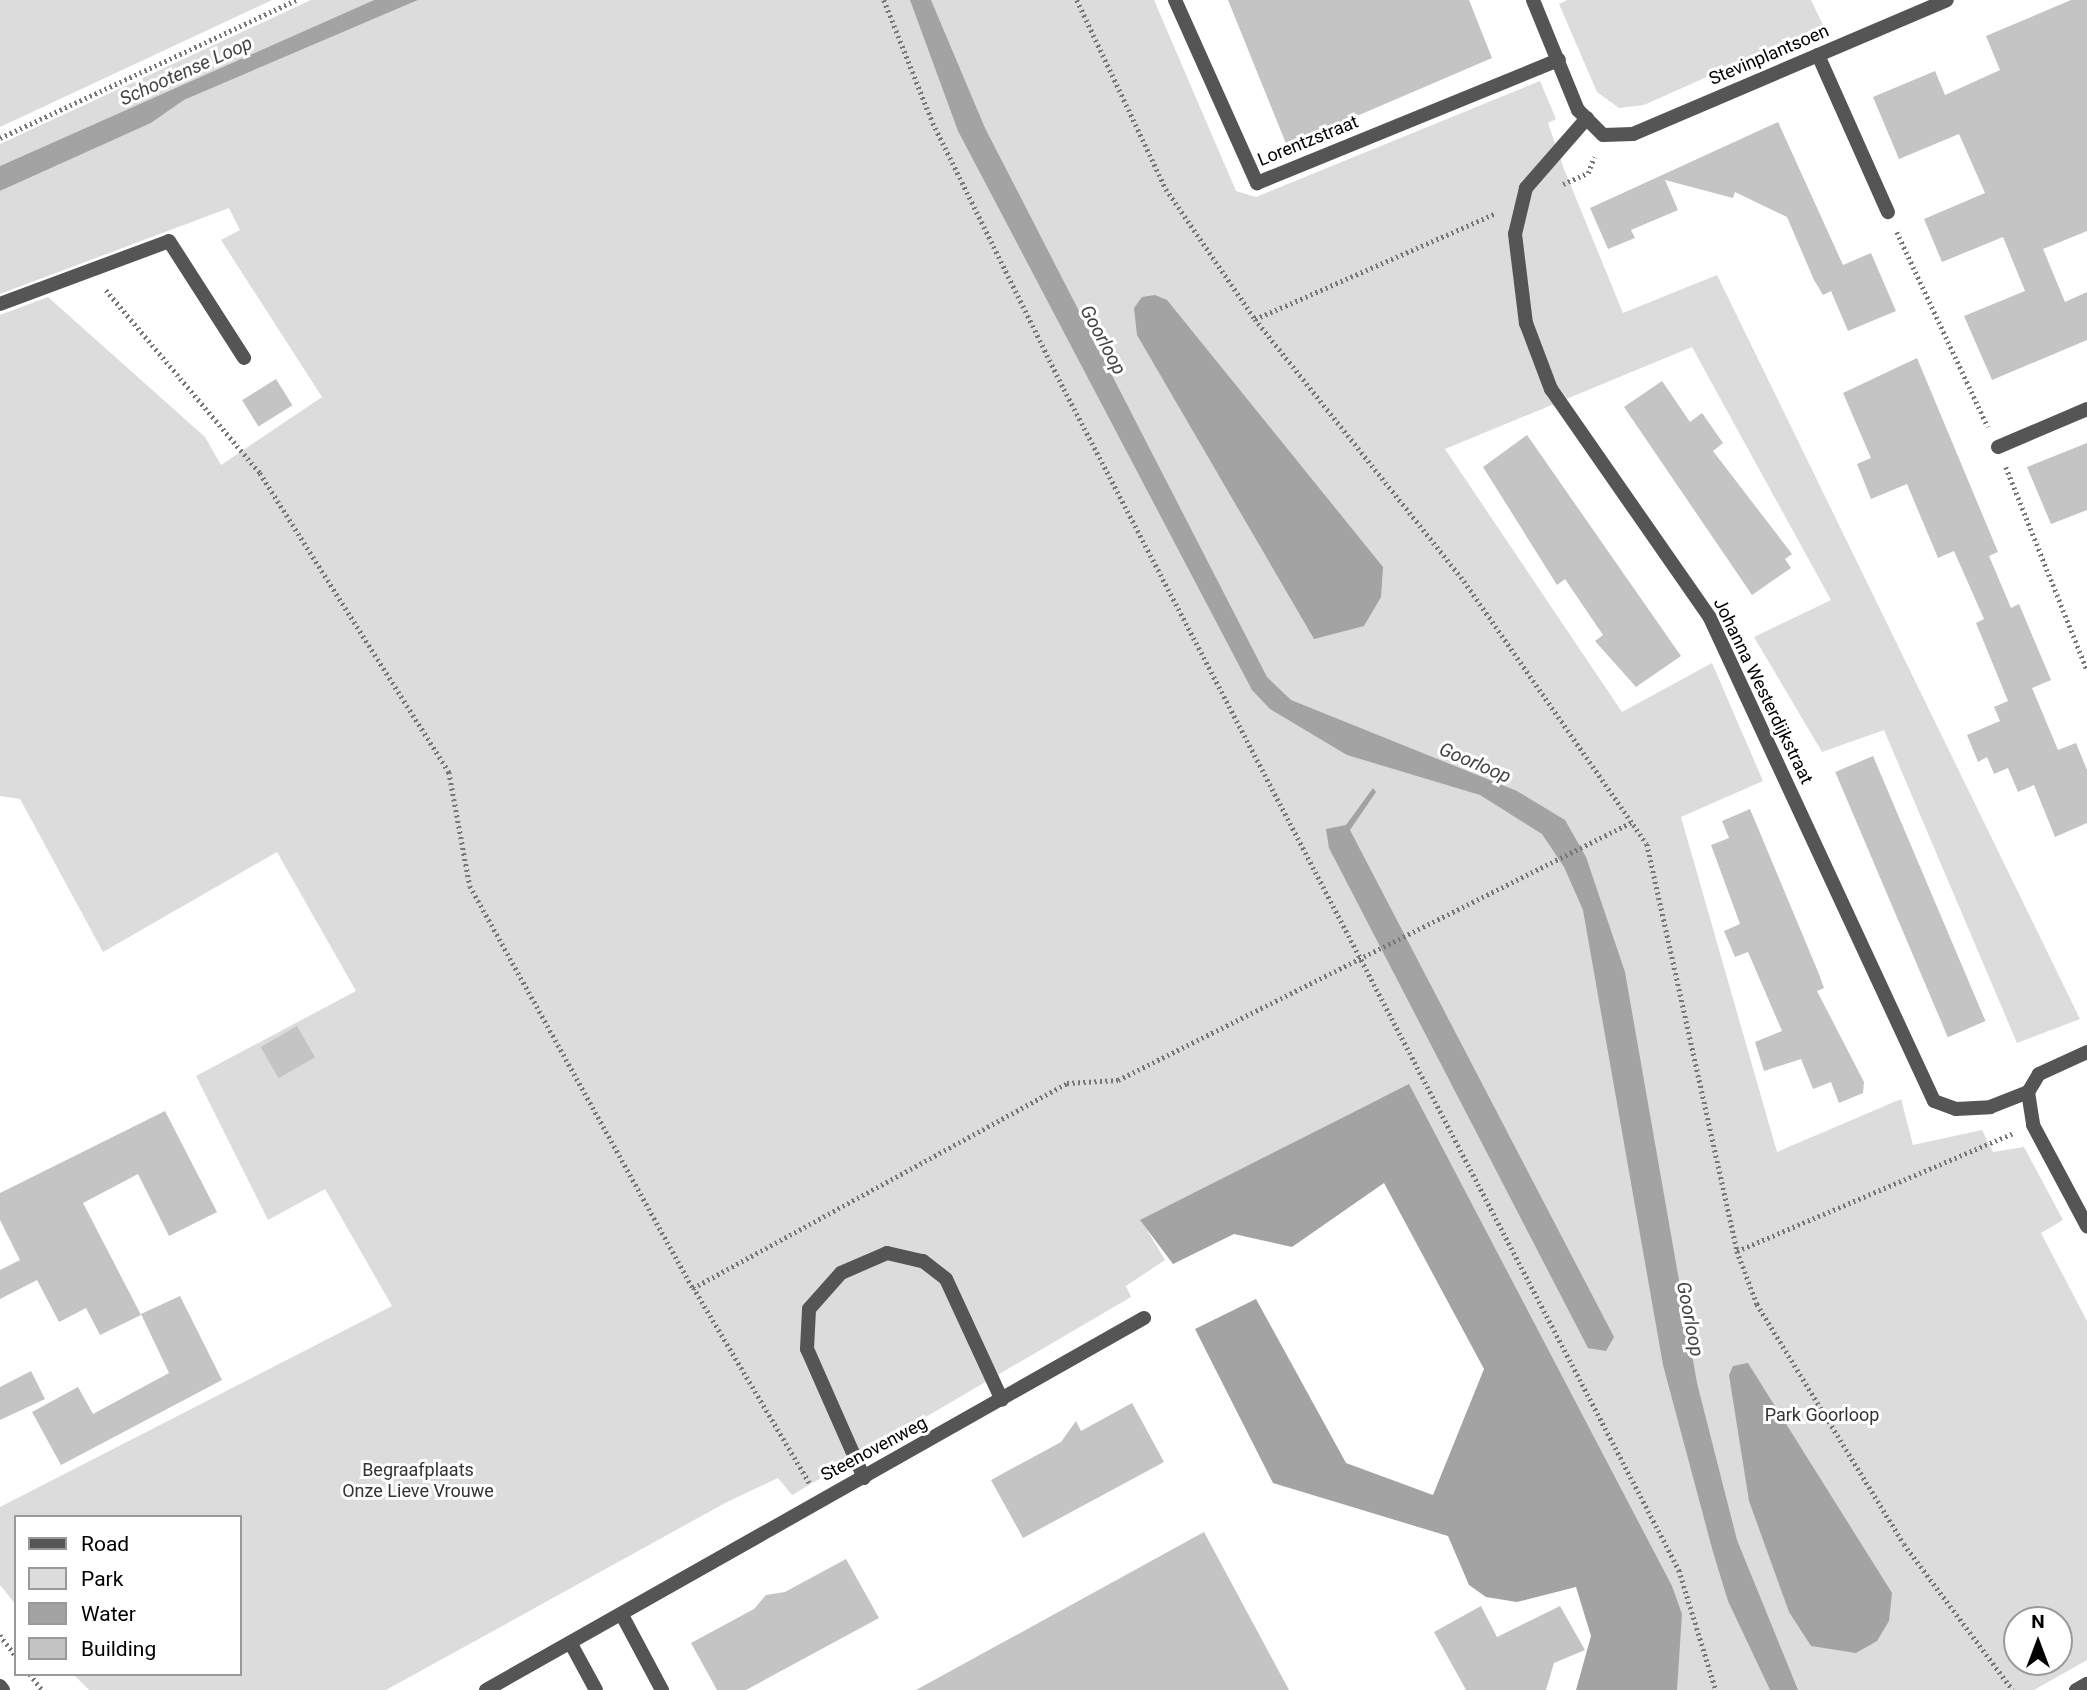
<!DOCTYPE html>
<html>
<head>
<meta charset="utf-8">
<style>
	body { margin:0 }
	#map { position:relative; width:2087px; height:1690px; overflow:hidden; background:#fff; font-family:Roboto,sans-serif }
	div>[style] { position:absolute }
	.green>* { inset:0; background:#dcdcdc }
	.water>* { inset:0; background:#a3a3a3 }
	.building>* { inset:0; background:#c4c4c4; transform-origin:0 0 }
	.path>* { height:4.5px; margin-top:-2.25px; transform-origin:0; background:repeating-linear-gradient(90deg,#777 0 2px,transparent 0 5.5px) }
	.service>* { height:14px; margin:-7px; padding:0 7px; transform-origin:7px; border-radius:7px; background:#555 }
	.minor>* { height:14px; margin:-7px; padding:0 7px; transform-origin:7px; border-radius:7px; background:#555 }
	.tertiary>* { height:14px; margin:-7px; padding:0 7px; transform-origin:7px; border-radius:7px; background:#555 }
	span { translate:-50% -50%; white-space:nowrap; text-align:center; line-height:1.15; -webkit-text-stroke:6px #fff; paint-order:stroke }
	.street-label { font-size:18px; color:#000 }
	.park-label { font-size:18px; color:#333 }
	.water-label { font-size:19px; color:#444; font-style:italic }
	.legend { position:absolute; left:14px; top:1515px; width:228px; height:161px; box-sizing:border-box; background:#fff; border:2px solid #999; margin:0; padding:9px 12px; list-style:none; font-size:21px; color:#000 }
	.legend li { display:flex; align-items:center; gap:14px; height:35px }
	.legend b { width:35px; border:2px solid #999 }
	.north { position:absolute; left:2003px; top:1606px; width:70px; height:70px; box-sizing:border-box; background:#fff; border:2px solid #999; border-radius:50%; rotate:0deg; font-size:19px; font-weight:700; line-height:28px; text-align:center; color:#000 }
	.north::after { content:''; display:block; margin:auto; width:24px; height:32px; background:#000; clip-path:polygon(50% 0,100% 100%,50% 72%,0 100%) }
</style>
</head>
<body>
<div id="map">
	<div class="green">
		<i style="clip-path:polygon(0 0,272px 0,0 127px)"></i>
		<i style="clip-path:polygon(311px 0,374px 0,0 166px,0 144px)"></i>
		<i style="clip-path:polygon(evenodd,418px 0,1154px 0,1236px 191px,1256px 197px,1540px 81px,1556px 119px,1548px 123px,1564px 169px,1623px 313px,1717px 275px,2080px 1019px,2017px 1043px,1884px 730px,1822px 752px,1754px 637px,1831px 600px,1692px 347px,1445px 449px,1622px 712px,1712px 663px,1763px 781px,1681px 817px,1777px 1152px,1901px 1099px,1913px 1145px,1982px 1130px,1993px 1152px,2024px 1147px,2063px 1220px,2041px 1233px,2087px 1321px,2087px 1660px,2034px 1690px,1658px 1690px,1381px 1098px,1141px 1220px,1165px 1260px,1126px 1286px,1131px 1297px,792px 1495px,778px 1478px,727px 1502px,386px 1690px,89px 1690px,73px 1674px,240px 1674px,240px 1517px,16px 1517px,16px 1605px,0 1585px,0 1507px,392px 1306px,325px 1189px,268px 1220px,196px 1076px,356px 991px,277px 852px,103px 952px,20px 799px,0 796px,0 315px,48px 297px,205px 437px,221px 465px,322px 397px,221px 240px,240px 230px,229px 208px,0 294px,0 191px,151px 123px,184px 100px,418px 0,2017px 1620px,2059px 1620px,2059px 1662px,2017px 1662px,2017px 1620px)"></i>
		<i style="clip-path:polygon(1567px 0,1811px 0,1823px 25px,1644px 105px,1619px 108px,1597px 92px,1559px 4px)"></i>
	</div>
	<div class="water">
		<i style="clip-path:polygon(374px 0,418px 0,184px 100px,151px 123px,0 191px,0 166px)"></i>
		<i style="clip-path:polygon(910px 0,931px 0,985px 128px,1267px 677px,1291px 700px,1517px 791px,1565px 820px,1586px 857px,1625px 972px,1697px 1383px,1737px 1540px,1798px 1690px,1770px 1690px,1728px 1601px,1713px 1552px,1663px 1365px,1583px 910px,1564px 867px,1542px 834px,1480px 795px,1347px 755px,1270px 709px,1252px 690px,958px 131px)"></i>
		<i style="clip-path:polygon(1155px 295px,1167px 300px,1383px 567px,1381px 597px,1364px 626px,1314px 639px,1137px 335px,1134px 308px,1142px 297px)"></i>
		<i style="clip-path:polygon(1373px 788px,1376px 792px,1350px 830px,1614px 1337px,1606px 1351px,1588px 1348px,1329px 848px,1326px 829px,1346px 825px)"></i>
		<i style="clip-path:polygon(1409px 1084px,1672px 1586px,1682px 1614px,1677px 1690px,1576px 1690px,1591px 1636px,1576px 1587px,1517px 1602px,1486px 1597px,1469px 1585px,1448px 1536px,1273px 1483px,1195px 1329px,1256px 1299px,1346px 1463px,1433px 1495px,1484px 1369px,1384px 1183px,1292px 1247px,1234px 1234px,1173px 1264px,1140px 1220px)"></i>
		<i style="clip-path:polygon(1748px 1363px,1892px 1593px,1889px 1621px,1877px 1641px,1856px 1653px,1811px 1646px,1789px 1612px,1749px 1501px,1729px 1375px,1733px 1366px)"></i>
	</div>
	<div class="building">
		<i style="clip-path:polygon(1228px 0,1469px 0,1492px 58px,1287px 146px)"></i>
		<i style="clip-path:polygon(2071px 0,2087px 0,2087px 231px,2043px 249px,2065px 302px,2087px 292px,2087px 340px,1992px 380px,1964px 316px,2025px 291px,2003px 237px,1942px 262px,1924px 219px,1985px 193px,1959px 134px,1899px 159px,1873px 97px,1935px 71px,1945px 95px,2000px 70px,1986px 36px)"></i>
		<i style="clip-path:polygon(1778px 122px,1843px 265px,1871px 253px,1896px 311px,1848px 331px,1831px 291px,1823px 295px,1814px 280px,1787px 217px,1735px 192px,1733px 198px,1665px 180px,1678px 210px,1631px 230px,1635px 238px,1608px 249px,1590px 208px)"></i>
		<i style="clip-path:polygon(1917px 358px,1998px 552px,1989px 556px,2011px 608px,2019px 604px,2051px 680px,2032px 688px,2058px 750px,2076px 743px,2087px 770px,2087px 823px,2055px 837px,2034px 785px,2018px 792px,2008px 768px,1994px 774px,1987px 757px,1978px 762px,1967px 735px,2000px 721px,1994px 707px,2008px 701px,1976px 623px,1984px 619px,1954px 551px,1938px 558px,1907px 484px,1871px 499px,1857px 464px,1871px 458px,1843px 393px)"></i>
		<i style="left:276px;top:379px;width:31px;height:40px;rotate:58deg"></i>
		<i style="clip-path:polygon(1662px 381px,1690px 422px,1702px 413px,1723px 443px,1713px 451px,1792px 554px,1785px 559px,1791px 568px,1752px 595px,1624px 407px)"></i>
		<i style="clip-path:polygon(1527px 435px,1681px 656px,1636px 687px,1595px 641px,1603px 635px,1565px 579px,1557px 585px,1483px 467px)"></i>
		<i style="clip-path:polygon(2087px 443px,2087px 510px,2051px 524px,2027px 467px)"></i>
		<i style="left:1873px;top:756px;width:288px;height:41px;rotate:67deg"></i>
		<i style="clip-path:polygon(1750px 809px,1819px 974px,1824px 988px,1817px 991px,1864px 1082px,1863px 1093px,1839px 1103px,1831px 1082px,1813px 1089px,1801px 1059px,1764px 1071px,1755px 1042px,1782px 1031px,1748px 952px,1735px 957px,1724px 931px,1740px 924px,1711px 845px,1729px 838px,1722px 821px)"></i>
		<i style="left:297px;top:1026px;width:36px;height:42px;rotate:60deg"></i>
		<i style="clip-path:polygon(165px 1111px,217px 1212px,169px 1236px,138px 1174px,83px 1203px,141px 1315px,100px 1335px,86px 1308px,59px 1322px,37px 1280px,0 1299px,0 1270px,20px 1260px,0 1220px,0 1193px)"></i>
		<i style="clip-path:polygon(180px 1296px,222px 1380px,61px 1465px,32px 1412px,78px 1387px,93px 1414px,169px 1373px,141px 1314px)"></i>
		<i style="clip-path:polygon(31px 1371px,45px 1399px,0 1420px,0 1387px)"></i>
		<i style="clip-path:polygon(1132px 1403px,1164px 1462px,1023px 1538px,991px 1480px,1061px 1442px,1076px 1421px,1081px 1431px)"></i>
		<i style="clip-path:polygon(1204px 1532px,1289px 1690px,916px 1690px)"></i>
		<i style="clip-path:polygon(846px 1559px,879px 1618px,746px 1690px,717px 1690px,691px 1643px,754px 1609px,766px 1595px,785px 1592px)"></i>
		<i style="clip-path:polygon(1481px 1606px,1497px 1637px,1560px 1606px,1585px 1650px,1554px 1663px,1546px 1690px,1466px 1690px,1434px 1632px)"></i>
	</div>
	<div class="path">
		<i style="left:884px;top:0;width:132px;rotate:68.3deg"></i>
		<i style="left:933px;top:123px;width:297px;rotate:63.8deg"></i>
		<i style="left:1064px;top:389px;width:1332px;rotate:62.49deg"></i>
		<i style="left:1679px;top:1570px;width:126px;rotate:72.9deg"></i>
		<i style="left:1077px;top:0;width:209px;rotate:64.8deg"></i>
		<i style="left:1166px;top:189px;width:158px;rotate:55.6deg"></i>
		<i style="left:1255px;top:319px;width:335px;rotate:51.4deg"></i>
		<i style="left:1464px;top:581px;width:320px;rotate:55.2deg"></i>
		<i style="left:1647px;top:844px;width:417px;rotate:77.5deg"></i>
		<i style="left:1737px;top:1251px;width:57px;rotate:69.3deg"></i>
		<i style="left:1757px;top:1304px;width:281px;rotate:58.5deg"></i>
		<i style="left:1904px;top:1544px;width:182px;rotate:53.3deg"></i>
		<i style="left:0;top:138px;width:327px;rotate:-25deg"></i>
		<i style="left:1563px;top:184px;width:27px;rotate:-24deg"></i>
		<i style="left:1588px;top:173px;width:17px;rotate:-69deg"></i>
		<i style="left:1897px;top:232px;width:215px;rotate:65deg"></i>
		<i style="left:106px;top:290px;width:239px;rotate:49.9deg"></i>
		<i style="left:260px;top:473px;width:354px;rotate:57.7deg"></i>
		<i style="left:449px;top:772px;width:116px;rotate:79.6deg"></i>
		<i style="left:470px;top:886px;width:460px;rotate:61deg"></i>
		<i style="left:1255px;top:319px;width:261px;rotate:-23.7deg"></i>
		<i style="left:2006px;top:467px;width:219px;rotate:68.2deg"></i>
		<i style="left:1737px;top:1251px;width:300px;rotate:-23.1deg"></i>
		<i style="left:809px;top:1483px;width:227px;rotate:-120.7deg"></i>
		<i style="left:693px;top:1288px;width:426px;rotate:-28.7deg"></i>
		<i style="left:1067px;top:1083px;width:51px;rotate:-3.4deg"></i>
		<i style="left:1118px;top:1080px;width:575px;rotate:-26.65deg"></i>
		<i style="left:0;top:1635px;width:26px;rotate:53deg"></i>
		<i style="left:30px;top:1674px;width:20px;rotate:53deg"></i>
	</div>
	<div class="service">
		<i style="left:0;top:304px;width:180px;rotate:-20.4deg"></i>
		<i style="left:169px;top:241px;width:139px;rotate:57.3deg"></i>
		<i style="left:864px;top:1478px;width:141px;rotate:-113.8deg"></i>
		<i style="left:807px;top:1349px;width:40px;rotate:-87.1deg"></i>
		<i style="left:809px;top:1309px;width:48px;rotate:-48.4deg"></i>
		<i style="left:841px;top:1273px;width:50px;rotate:-23.5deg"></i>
		<i style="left:887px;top:1253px;width:37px;rotate:13deg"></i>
		<i style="left:923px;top:1261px;width:29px;rotate:38deg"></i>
		<i style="left:946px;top:1279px;width:133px;rotate:65.2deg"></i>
		<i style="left:623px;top:1617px;width:83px;rotate:61.9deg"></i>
		<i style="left:571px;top:1644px;width:52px;rotate:61.5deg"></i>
	</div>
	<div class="minor">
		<i style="left:1175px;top:0;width:201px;rotate:65.9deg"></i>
		<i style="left:1257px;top:183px;width:326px;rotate:-22.2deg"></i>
		<i style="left:1533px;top:0;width:119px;rotate:67.8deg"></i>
		<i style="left:1578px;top:110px;width:35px;rotate:45deg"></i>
		<i style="left:1603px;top:135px;width:30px;rotate:-2deg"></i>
		<i style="left:1633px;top:134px;width:341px;rotate:-23.1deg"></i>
		<i style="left:1818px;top:55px;width:172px;rotate:66deg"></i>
		<i style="left:1587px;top:118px;width:93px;rotate:131.1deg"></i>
		<i style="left:1526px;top:188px;width:47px;rotate:103.4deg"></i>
		<i style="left:1515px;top:234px;width:90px;rotate:83deg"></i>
		<i style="left:1526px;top:323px;width:71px;rotate:69.3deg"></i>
		<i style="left:1551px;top:389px;width:279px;rotate:55.2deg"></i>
		<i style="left:1710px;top:618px;width:532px;rotate:65.12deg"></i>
		<i style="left:1934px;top:1101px;width:23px;rotate:20deg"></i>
		<i style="left:1956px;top:1109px;width:34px;rotate:-3deg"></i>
		<i style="left:1990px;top:1107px;width:41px;rotate:-21.5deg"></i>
		<i style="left:1998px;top:447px;width:97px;rotate:-23.1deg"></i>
		<i style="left:2087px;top:1052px;width:53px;rotate:155.4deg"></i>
		<i style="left:2039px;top:1074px;width:21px;rotate:121deg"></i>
		<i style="left:2028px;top:1092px;width:33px;rotate:81deg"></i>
		<i style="left:2033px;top:1125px;width:115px;rotate:61.9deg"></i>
		<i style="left:486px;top:1690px;width:756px;rotate:-29.48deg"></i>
		<i style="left:2076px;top:1690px;width:13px;rotate:-29deg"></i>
	</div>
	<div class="tertiary">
		<i style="left:0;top:1686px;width:5px;rotate:53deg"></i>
	</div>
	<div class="street-label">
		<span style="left:1769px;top:55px;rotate:-23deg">Stevinplantsoen</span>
		<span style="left:1308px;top:141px;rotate:-22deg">Lorentzstraat</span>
		<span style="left:1763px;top:691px;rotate:64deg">Johanna Westerdijkstraat</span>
		<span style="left:874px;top:1449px;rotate:-28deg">Steenovenweg</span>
	</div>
	<div class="park-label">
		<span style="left:1822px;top:1415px">Park Goorloop</span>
		<span style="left:418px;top:1481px">Begraafplaats<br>Onze Lieve Vrouwe</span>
	</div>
	<div class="water-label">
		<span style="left:186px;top:71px;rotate:-24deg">Schootense Loop</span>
		<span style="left:1103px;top:340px;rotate:62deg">Goorloop</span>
		<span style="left:1475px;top:763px;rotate:23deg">Goorloop</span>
		<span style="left:1690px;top:1319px;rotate:79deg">Goorloop</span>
	</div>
	<ul class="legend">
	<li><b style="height:9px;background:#555"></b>Road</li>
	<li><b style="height:19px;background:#dcdcdc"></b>Park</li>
	<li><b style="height:19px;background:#a3a3a3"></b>Water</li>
	<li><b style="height:19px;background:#c4c4c4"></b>Building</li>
	</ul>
	<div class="north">N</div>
</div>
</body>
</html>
